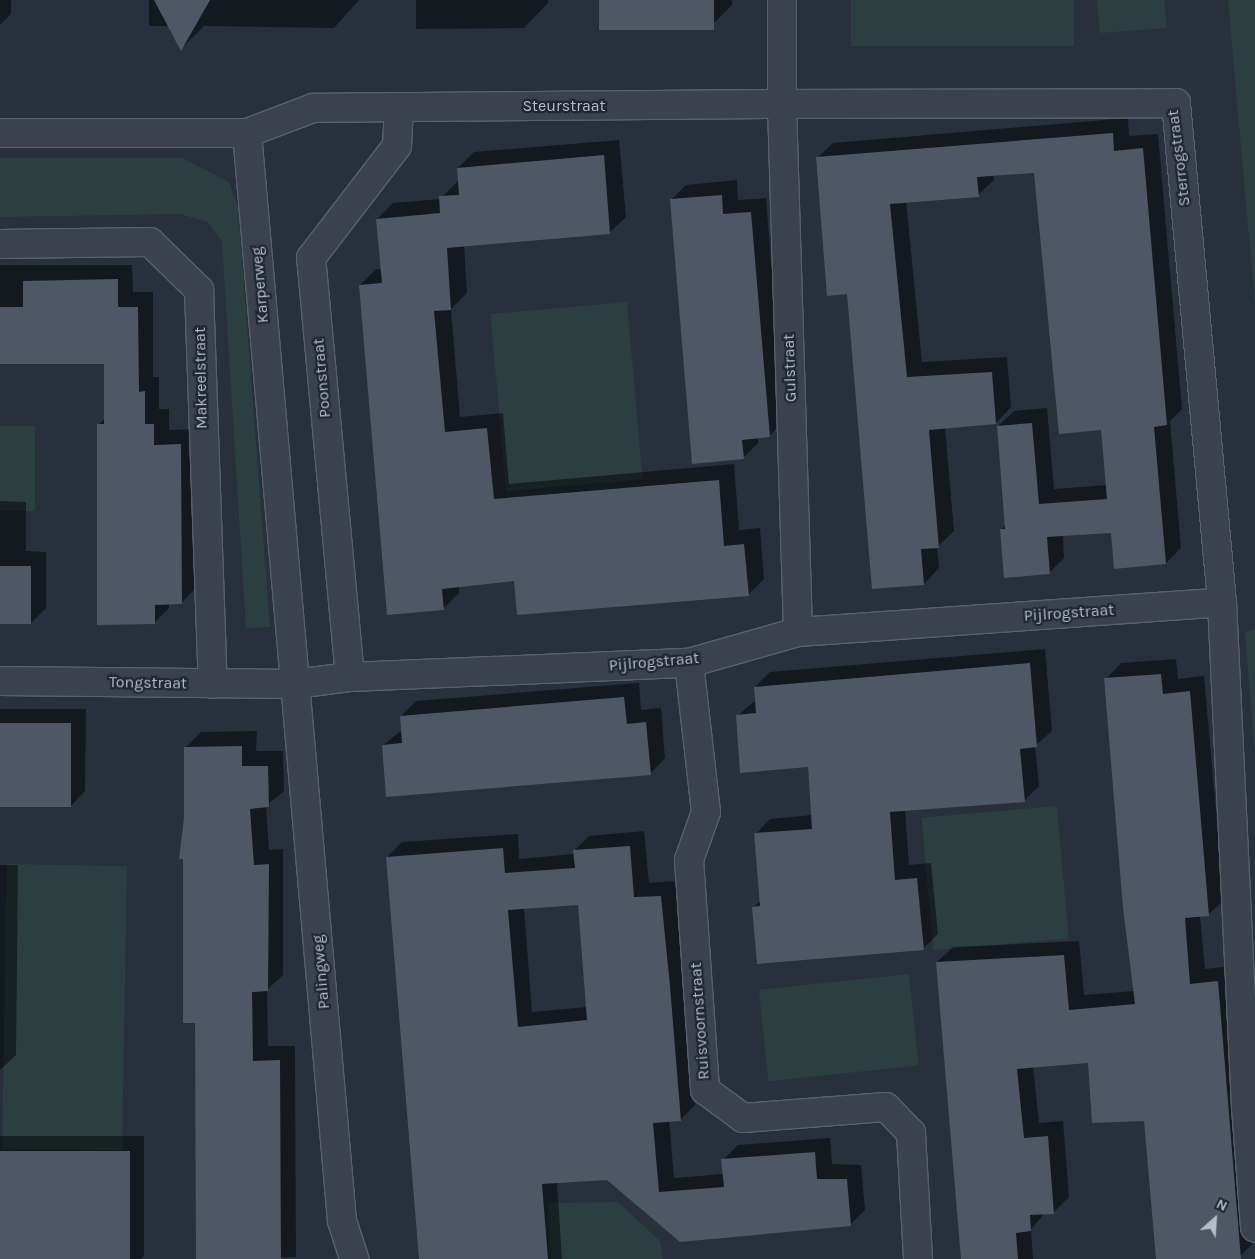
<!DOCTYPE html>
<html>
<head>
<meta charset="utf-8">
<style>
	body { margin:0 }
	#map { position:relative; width:1255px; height:1259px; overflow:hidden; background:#27303c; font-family:Karla,sans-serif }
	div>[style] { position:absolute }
	.green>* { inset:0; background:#2c3f40; transform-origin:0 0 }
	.shadow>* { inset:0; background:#0007 }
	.building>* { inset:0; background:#4e5765; transform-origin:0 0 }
	.roads { filter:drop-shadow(1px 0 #59606b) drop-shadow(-1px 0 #59606b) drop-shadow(0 1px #59606b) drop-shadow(0 -1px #59606b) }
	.minor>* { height:28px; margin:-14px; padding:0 14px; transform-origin:14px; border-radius:14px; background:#3b424d }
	span { translate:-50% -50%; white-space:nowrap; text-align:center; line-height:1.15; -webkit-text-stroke:4.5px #202732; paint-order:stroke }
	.street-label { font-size:16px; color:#b7bdc8 }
	.north { position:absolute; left:1190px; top:1194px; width:50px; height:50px; -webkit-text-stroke:4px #202732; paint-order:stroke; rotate:26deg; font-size:14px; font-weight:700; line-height:20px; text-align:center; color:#b7bdc8 }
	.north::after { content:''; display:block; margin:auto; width:18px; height:22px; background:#b7bdc8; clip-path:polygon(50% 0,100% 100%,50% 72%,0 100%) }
</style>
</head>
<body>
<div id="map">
	<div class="green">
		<i style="left:851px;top:0;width:223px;height:46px"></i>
		<i style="clip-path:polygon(1097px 0,1164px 0,1167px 28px,1100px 33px)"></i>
		<i style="clip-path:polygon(1228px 0,1255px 0,1255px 305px)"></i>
		<i style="clip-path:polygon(0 158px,182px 158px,229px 182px,238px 207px,270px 627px,246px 628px,222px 242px,208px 222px,180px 214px,0 217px)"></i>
		<i style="left:627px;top:302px;width:178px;height:137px;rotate:85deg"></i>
		<i style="left:0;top:426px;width:35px;height:85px"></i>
		<i style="clip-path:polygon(1255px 629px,1255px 758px,1245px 632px)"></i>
		<i style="left:1057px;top:806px;width:133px;height:136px;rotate:85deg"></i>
		<i style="left:7px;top:864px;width:120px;height:284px;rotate:1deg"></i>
		<i style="left:909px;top:974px;width:92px;height:151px;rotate:84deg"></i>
		<i style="clip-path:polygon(618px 1202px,660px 1241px,663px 1259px,551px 1259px,548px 1203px)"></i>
	</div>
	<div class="shadow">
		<i style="clip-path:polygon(0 0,11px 0,11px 14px,0 25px)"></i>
		<i style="clip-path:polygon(145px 0,359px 0,334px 28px,204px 26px,181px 49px,169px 26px,149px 26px,149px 0)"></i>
		<i style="clip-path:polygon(416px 0,548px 0,548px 3px,524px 28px,416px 29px)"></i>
		<i style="clip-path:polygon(600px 0,732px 0,732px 5px,708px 29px)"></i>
		<i style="clip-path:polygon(1128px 118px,1129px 136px,1158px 134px,1182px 409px,1170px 421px,1181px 548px,1166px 563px,1112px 532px,1063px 535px,1064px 558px,1049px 573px,1002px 529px,1006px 525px,998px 426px,1014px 411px,1047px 408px,1054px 489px,1107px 485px,1103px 429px,1035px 171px,993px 175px,994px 180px,978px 195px,906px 201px,922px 362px,1007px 357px,1011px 407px,996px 423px,945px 427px,954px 531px,937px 547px,939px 568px,924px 584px,848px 292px,817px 158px,833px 143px)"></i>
		<i style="clip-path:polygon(619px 140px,626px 217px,609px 233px,464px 245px,467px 293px,451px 309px,460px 417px,503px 413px,509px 484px,734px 464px,739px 530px,760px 528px,764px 579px,748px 595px,515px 580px,459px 586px,459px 593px,443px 609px,360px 285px,376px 269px,382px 269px,377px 219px,393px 203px,440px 199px,459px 180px,458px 168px,474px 152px)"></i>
		<i style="clip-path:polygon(737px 180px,738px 200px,766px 198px,784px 421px,769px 436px,758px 437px,758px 443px,743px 458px,671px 200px,686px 185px)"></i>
		<i style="clip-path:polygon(0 265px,132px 265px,133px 292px,153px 292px,153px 377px,159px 377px,159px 409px,169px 409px,169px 430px,196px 429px,196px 588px,181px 603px,169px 603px,169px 608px,154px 623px,98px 425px,106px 418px,105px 363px,0 363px)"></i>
		<i style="clip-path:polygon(0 501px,26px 502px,26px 551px,46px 552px,46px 608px,31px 623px,0 623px)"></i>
		<i style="clip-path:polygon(1045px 649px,1052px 731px,1035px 746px,1039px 786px,1024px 801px,905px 809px,909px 865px,931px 863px,938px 934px,923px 949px,754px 907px,761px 900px,756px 834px,770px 819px,812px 815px,808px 766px,737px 716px,756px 700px,755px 687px,770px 672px)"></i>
		<i style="clip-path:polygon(1176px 659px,1178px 679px,1204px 676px,1224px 900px,1208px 915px,1200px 916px,1205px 969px,1232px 966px,1255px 1241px,1240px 1256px,1157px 1259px,1145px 1119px,1089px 1062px,1033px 1066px,1039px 1123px,1063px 1121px,1069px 1197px,1053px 1213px,1045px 1213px,1031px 1229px,1033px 1259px,981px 1259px,937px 962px,953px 947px,1079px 941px,1084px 995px,1134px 991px,1106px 679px,1121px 663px)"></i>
		<i style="clip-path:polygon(639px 683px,641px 710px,661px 708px,665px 758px,650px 774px,383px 745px,402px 730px,401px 716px,416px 701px)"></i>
		<i style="clip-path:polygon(0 709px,86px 709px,85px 791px,71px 806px,0 806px)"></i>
		<i style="clip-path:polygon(257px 731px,256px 751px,283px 751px,284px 791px,266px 806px,269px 850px,283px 849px,283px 975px,267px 990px,268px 1046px,295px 1046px,296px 1257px,197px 1259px,196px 1021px,185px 818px,186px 747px,201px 732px)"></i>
		<i style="clip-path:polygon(evenodd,644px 831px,649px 883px,676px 881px,684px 970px,695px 1105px,680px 1120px,669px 1120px,674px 1178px,724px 1174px,723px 1160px,738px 1145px,830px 1138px,832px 1164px,861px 1165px,865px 1210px,850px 1225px,681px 1241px,608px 1178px,557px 1182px,562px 1259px,421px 1259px,387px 857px,402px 842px,518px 834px,519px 859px,575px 854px,574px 851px,589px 836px,644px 831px,579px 904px,587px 1007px,532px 1012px,524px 908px,579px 904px)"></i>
		<i style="clip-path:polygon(0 865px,18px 865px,16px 1055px,0 1070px)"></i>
		<i style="clip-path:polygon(0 1136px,144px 1136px,144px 1256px,141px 1259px,0 1259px)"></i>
	</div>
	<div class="building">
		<i style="clip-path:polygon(154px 0,210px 0,181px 51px)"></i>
		<i style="left:599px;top:0;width:115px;height:30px"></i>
		<i style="clip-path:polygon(1113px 133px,1114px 151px,1143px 148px,1167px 425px,1154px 427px,1166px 564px,1114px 569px,1111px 533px,1047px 537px,1050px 574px,1004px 578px,1000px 529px,1005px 529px,997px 426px,1032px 423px,1039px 504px,1107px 499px,1101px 430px,1059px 434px,1034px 173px,977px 177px,979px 197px,890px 204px,907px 377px,992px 372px,996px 424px,929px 430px,939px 548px,921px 549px,924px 585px,872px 589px,847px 294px,827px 296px,816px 157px)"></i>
		<i style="clip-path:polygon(604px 155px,610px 234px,447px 248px,451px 310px,434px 311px,445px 432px,487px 428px,494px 499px,719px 480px,724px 546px,744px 544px,749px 596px,517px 615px,514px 581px,442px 589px,444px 610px,387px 615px,359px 285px,382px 283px,376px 219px,440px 213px,439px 196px,459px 195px,457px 168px)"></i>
		<i style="clip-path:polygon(722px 195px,723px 214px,751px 212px,770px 437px,742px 440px,744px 459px,692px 464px,670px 199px)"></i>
		<i style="clip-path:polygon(118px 279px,118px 307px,138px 307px,139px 392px,145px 391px,145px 424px,154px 424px,154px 445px,181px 444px,182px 604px,155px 605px,155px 624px,97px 625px,97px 424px,104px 424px,104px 364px,0 364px,0 307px,23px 307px,23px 281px)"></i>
		<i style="left:0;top:566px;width:31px;height:58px"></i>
		<i style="clip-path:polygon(1030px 663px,1037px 747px,1020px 749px,1025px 802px,890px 812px,895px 880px,917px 878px,924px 950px,757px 964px,752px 907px,760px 906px,754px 833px,812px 829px,808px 767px,740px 773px,736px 715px,756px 713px,754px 687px)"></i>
		<i style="clip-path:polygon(1161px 674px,1163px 694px,1190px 691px,1209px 916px,1185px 918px,1190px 984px,1218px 981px,1241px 1259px,1156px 1259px,1144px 1121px,1092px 1123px,1088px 1063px,1017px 1069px,1024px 1138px,1048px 1136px,1054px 1214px,1030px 1215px,1031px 1231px,1016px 1233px,1018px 1259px,961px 1259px,936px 962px,1064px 955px,1069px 1010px,1135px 1004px,1123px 908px,1104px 678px)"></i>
		<i style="clip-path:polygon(624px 697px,627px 724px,646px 722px,651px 775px,386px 797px,382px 745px,402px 743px,400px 716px)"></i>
		<i style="left:0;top:723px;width:71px;height:84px"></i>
		<i style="clip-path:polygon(242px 746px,242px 766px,268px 766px,269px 807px,250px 809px,254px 865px,269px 864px,268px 991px,252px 992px,253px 1061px,280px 1060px,281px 1259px,196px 1259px,195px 1023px,183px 1023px,183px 859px,179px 859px,184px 818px,184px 747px)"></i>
		<i style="clip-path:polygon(evenodd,630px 846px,634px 897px,661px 896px,670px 986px,681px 1121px,653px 1123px,659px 1192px,724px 1187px,721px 1159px,815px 1152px,817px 1179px,847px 1179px,851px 1226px,680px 1242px,607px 1180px,542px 1184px,548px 1259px,419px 1259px,386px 857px,503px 848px,505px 873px,575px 868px,573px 850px,630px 846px,578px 905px,587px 1020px,518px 1027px,508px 910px,578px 905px)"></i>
		<i style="left:130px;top:1151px;width:108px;height:130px;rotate:90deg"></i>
	</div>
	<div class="roads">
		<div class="minor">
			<i style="left:0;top:133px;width:247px"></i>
			<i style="left:247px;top:133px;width:71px;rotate:-20.7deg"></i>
			<i style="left:313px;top:108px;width:469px;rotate:-0.5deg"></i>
			<i style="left:782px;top:104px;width:104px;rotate:-90deg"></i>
			<i style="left:247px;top:133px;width:1092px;rotate:85.01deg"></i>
			<i style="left:342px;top:1221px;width:40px;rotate:72deg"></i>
			<i style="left:0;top:244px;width:150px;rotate:-0.8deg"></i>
			<i style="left:150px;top:242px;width:69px;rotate:44.4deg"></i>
			<i style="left:199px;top:290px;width:394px;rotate:88deg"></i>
			<i style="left:798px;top:632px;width:528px;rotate:-91.74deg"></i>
			<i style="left:782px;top:104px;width:394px;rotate:-0.1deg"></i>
			<i style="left:1176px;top:103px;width:501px;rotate:84.73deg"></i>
			<i style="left:689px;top:663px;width:150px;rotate:83.5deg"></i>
			<i style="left:706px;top:812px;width:51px;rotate:109.5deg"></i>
			<i style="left:689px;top:860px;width:231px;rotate:86deg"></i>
			<i style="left:705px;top:1090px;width:47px;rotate:36.4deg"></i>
			<i style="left:743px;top:1118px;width:143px;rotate:-4.4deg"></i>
			<i style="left:886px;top:1107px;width:36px;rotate:46deg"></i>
			<i style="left:911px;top:1133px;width:126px;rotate:86.8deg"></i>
			<i style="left:350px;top:677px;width:421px;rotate:-95.3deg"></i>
			<i style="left:311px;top:258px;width:141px;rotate:-52.5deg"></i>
			<i style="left:397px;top:146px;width:39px;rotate:-87deg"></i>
			<i style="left:0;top:681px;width:295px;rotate:0.6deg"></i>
			<i style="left:295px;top:684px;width:55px;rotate:-7.3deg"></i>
			<i style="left:350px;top:677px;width:339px;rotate:-2.4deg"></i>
			<i style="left:689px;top:663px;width:113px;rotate:-15.9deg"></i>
			<i style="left:798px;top:632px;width:425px;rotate:-4deg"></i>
			<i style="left:1222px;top:602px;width:506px;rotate:87.28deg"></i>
			<i style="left:1246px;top:1107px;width:121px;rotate:85.7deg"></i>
		</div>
	</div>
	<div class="street-label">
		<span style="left:564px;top:106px">Steurstraat</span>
		<span style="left:1179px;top:158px;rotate:-97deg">Sterrogstraat</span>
		<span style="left:260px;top:285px;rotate:-95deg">Karperweg</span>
		<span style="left:790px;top:368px;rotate:-92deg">Gulstraat</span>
		<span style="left:201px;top:378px;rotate:-91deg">Makreelstraat</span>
		<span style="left:322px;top:378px;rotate:-95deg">Poonstraat</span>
		<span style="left:1069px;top:613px;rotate:-4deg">Pijlrogstraat</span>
		<span style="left:654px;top:662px;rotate:-5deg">Pijlrogstraat</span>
		<span style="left:148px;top:683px;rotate:1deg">Tongstraat</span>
		<span style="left:321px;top:972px;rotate:-95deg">Palingweg</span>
		<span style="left:700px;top:1021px;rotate:-94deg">Ruisvoornstraat</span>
	</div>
	<div class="north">N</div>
</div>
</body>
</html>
